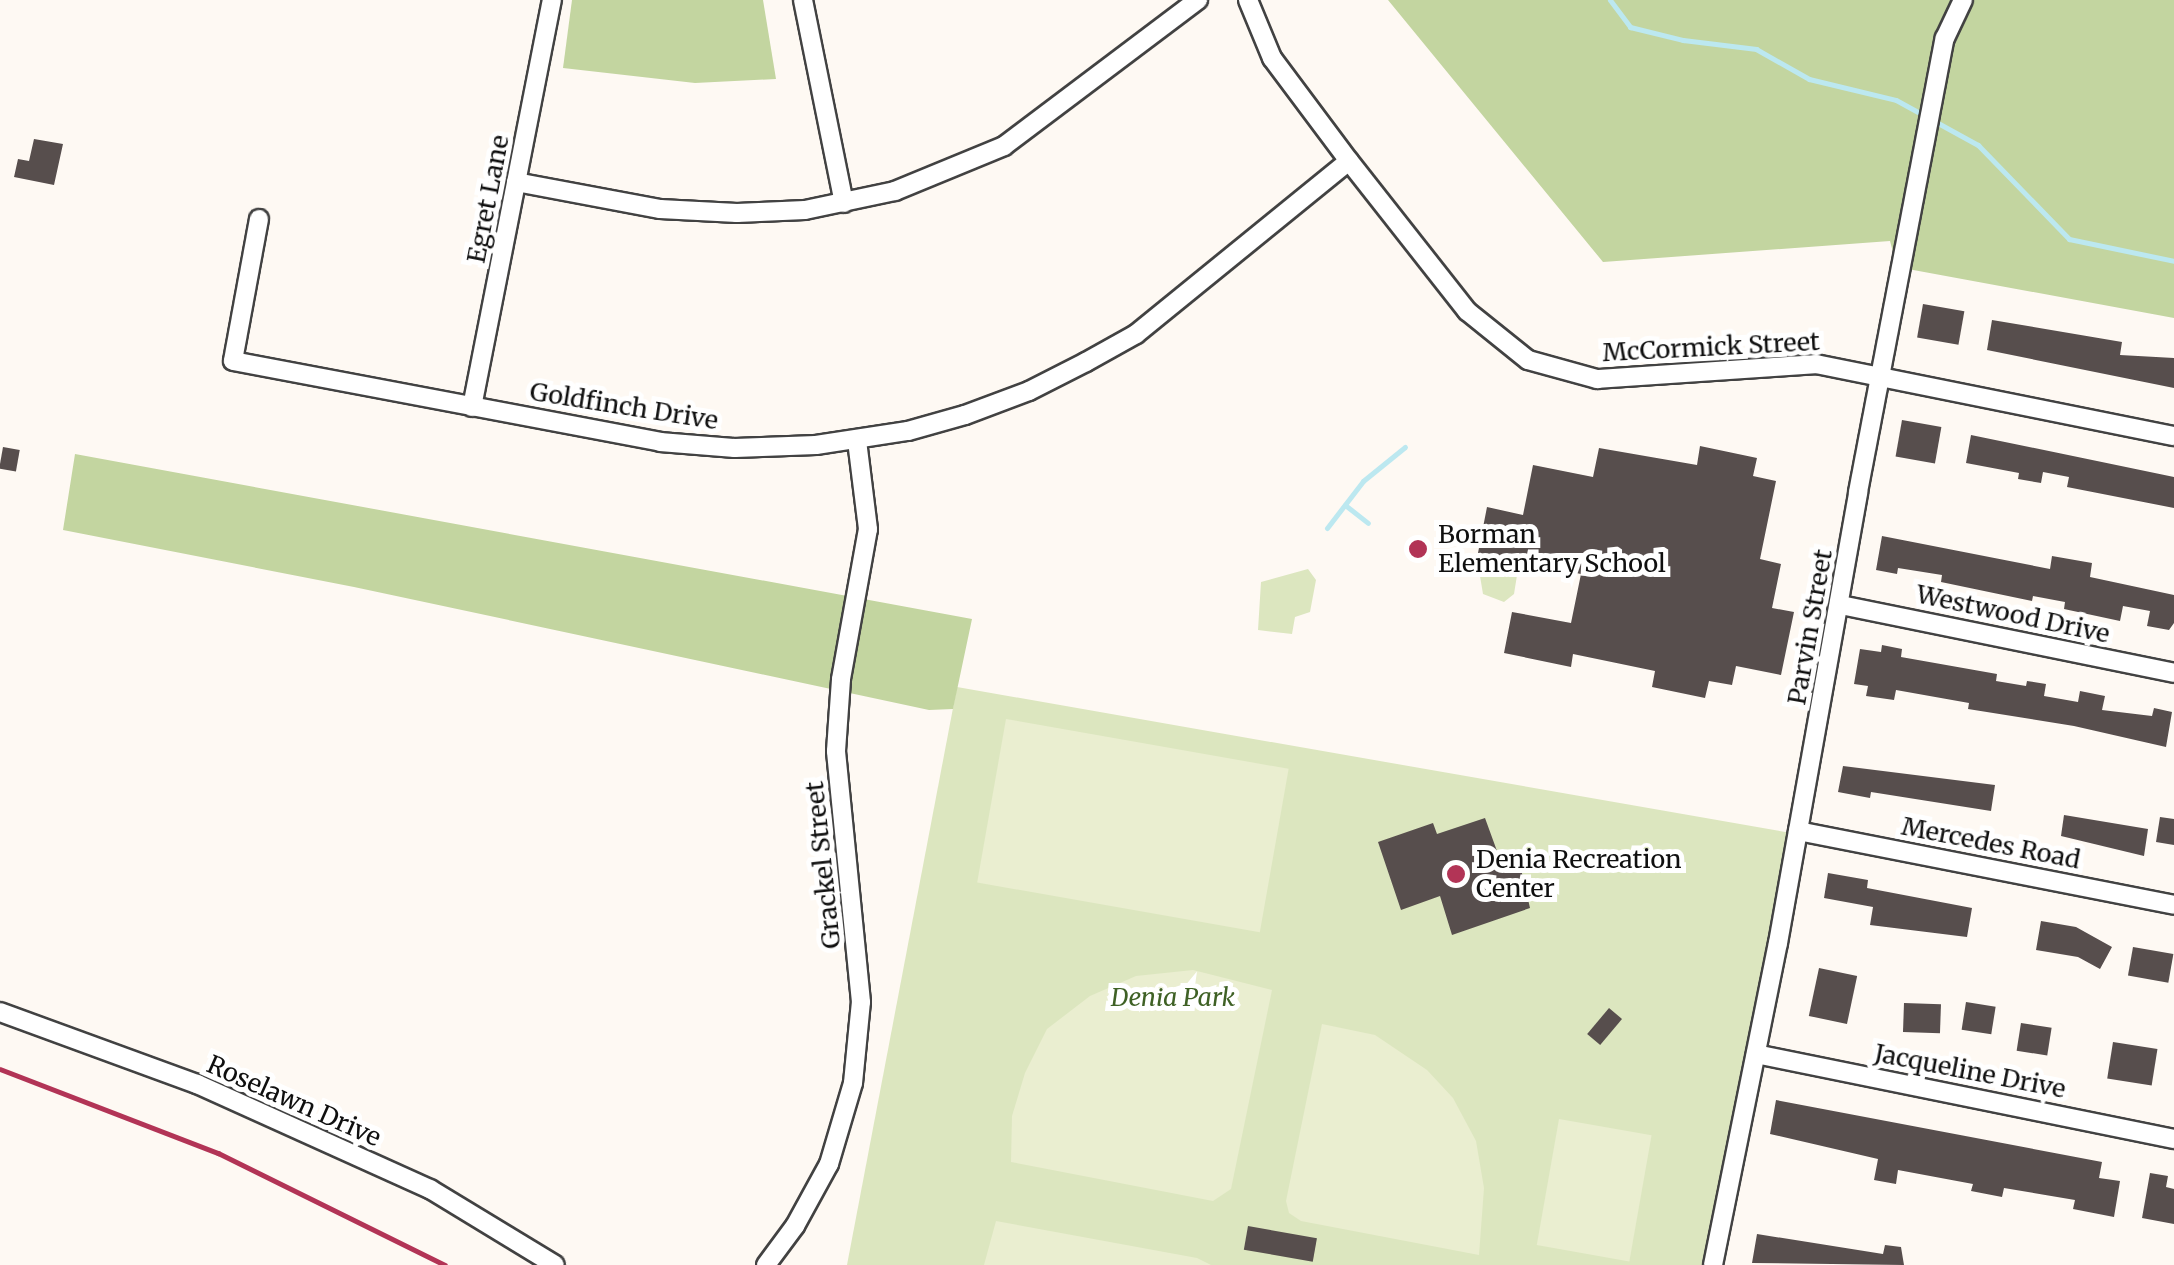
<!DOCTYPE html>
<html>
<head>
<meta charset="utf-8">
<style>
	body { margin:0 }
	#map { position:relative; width:2174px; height:1265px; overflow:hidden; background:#fef9f3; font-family:Merriweather,serif }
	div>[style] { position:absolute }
	.green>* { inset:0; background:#dce6bf }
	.forest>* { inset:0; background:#c3d5a0 }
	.pitch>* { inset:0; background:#eaeed0; transform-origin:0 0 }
	.stream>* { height:5px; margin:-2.5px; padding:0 2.5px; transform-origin:2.5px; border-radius:2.5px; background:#bce8f0 }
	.building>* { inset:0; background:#574e4d; transform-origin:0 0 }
	.roads { filter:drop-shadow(2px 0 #424242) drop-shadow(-2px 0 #424242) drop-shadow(0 2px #424242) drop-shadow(0 -2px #424242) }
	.minor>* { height:18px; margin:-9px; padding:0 9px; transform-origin:9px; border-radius:9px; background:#fff }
	.rail>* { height:5px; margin:-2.5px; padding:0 2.5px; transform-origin:2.5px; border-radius:2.5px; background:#b23456 }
	.dots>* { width:28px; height:28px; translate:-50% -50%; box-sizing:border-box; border:5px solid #fff; border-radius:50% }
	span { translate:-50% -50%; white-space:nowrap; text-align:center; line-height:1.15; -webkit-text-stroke:10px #fff; paint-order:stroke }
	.street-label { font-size:25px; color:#0f0f0f }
	.poi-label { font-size:25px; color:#0f0f0f }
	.left { translate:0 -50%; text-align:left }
	.park-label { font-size:25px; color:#3f6125; font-style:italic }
</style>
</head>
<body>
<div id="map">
	<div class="green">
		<i style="clip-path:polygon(1496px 566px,1518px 569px,1514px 594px,1504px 602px,1483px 594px,1480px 576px,1484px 568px)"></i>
		<i style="clip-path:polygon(1308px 569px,1316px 580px,1310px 612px,1295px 617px,1292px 634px,1258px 630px,1261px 582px)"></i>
		<i style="clip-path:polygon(957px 687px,1797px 834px,1715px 1265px,847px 1265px)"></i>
	</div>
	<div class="forest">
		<i style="clip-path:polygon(572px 0,763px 0,776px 79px,695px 83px,563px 68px)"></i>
		<i style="clip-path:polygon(1388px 0,2174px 0,2174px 318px,1897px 267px,1890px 241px,1603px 262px)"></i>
		<i style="clip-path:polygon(75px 454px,972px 619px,953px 709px,929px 710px,354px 587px,63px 530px)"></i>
	</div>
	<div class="pitch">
		<i style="left:1006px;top:719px;width:287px;height:166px;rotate:10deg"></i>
		<i style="clip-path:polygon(1193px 970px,1272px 990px,1231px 1189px,1213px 1201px,1011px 1162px,1012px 1116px,1025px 1073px,1047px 1029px,1090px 996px,1136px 976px)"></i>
		<i style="clip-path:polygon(1322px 1024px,1375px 1035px,1427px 1070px,1453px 1098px,1476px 1141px,1484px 1188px,1479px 1255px,1301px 1221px,1289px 1213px,1286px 1201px)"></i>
		<i style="left:1559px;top:1119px;width:94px;height:128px;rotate:10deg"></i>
		<i style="clip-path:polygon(996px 1221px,1197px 1258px,1211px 1265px,984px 1265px)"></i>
	</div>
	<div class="stream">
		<i style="left:1610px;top:0;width:34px;rotate:53deg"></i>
		<i style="left:1630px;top:27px;width:55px;rotate:13.8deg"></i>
		<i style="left:1683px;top:40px;width:74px;rotate:7deg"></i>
		<i style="left:1756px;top:49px;width:61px;rotate:29.5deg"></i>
		<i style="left:1809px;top:79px;width:89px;rotate:13.6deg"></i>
		<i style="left:1896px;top:100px;width:94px;rotate:28.8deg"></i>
		<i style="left:1978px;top:145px;width:131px;rotate:45.9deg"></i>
		<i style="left:2069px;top:239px;width:107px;rotate:11.8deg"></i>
		<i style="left:1345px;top:505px;width:29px;rotate:38deg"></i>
		<i style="left:1327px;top:528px;width:59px;rotate:-52.5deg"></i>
		<i style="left:1363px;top:481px;width:54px;rotate:-39deg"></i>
	</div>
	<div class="building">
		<i style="clip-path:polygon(34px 139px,63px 144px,54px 185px,14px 177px,18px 159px,29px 161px)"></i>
		<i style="left:1923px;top:304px;width:42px;height:34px;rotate:10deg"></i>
		<i style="clip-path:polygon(1992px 320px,2122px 342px,2120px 355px,2174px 358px,2174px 388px,1987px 350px)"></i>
		<i style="left:1902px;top:420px;width:40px;height:37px;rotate:10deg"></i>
		<i style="clip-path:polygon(1971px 435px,2174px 477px,2174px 508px,2067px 487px,2069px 477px,2043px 472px,2041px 483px,2018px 479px,2019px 473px,1966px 463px)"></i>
		<i style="clip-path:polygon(1700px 446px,1757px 458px,1753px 476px,1776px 481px,1760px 559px,1781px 564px,1772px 608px,1794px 612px,1781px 675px,1736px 666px,1732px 685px,1709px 681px,1705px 698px,1652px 687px,1655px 671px,1573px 654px,1571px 667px,1504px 653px,1512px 612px,1571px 623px,1581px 574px,1478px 553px,1487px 507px,1523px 515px,1533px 465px,1593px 477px,1599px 448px,1697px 465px)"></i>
		<i style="left:3px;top:447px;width:17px;height:22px;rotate:10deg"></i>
		<i style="clip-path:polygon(1882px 536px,2050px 569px,2052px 556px,2092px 563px,2090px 577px,2174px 595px,2174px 623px,2169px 630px,2147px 626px,2150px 611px,2123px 606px,2120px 621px,2064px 609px,2065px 602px,2033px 596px,2032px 601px,1941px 582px,1942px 575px,1898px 568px,1897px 574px,1876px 570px)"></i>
		<i style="clip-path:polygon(1882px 645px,1902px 649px,1901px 657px,1997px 674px,1996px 681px,2026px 686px,2027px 681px,2046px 684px,2044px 696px,2078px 702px,2080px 691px,2105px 696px,2102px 710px,2152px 716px,2154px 708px,2172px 712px,2166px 747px,2074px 726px,1968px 709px,1969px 703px,1896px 690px,1894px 700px,1866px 696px,1868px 686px,1854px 684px,1860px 649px,1881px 652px)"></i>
		<i style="clip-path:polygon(1843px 766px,1995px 785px,1991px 811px,1871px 792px,1870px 798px,1838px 792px)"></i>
		<i style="clip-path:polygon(2064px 815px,2148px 829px,2144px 856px,2061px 836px)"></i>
		<i style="clip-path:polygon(2160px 817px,2174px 819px,2174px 845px,2156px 842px)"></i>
		<i style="clip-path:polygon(1485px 818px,1501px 862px,1518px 856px,1530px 908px,1452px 935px,1440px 896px,1401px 910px,1378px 842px,1433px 823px,1437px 834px)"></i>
		<i style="clip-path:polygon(1828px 873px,1868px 880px,1867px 888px,1972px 908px,1967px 937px,1870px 925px,1873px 907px,1824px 898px)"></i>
		<i style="clip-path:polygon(2041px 921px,2076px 927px,2112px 947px,2100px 969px,2078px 957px,2036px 950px)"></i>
		<i style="left:2133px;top:947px;width:41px;height:29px;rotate:10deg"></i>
		<i style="left:1819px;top:968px;width:39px;height:49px;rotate:12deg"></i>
		<i style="left:1966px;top:1002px;width:30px;height:28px;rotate:9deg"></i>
		<i style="left:1904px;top:1003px;width:37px;height:29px;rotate:2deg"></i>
		<i style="left:1609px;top:1008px;width:17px;height:34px;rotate:40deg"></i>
		<i style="left:2021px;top:1023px;width:31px;height:28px;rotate:9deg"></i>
		<i style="left:2113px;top:1042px;width:45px;height:37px;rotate:9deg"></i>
		<i style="clip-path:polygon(1776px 1100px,2102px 1162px,2099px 1178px,2120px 1181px,2114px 1217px,2073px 1209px,2075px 1200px,2004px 1188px,2002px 1197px,1971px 1191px,1973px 1184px,1898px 1170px,1896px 1184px,1874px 1180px,1878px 1159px,1770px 1134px)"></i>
		<i style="clip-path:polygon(2150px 1173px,2168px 1176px,2166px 1187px,2174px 1189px,2174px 1224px,2142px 1218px)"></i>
		<i style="left:1248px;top:1226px;width:70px;height:24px;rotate:10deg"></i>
		<i style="clip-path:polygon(1757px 1234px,1883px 1254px,1885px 1245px,1901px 1247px,1904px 1265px,1752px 1263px)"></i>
	</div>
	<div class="roads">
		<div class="minor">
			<i style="left:803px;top:0;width:207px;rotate:78.6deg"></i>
			<i style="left:1248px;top:0;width:63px;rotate:67.5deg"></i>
			<i style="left:1272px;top:58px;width:129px;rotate:53.2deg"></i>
			<i style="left:1349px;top:161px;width:191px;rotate:51.8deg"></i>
			<i style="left:1467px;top:311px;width:78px;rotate:38.8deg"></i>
			<i style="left:1528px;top:360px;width:72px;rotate:15.4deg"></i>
			<i style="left:1597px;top:379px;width:220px;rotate:-3.9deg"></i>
			<i style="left:1816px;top:364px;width:365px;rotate:11.4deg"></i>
			<i style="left:516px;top:182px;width:147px;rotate:10.6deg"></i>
			<i style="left:660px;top:209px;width:77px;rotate:3deg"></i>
			<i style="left:737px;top:213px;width:68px;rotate:-2.5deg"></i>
			<i style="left:805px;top:210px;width:92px;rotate:-11.9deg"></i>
			<i style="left:895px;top:191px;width:118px;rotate:-22.4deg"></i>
			<i style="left:1004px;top:146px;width:243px;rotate:-37deg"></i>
			<i style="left:259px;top:219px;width:144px;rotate:100.4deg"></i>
			<i style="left:233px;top:361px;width:435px;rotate:10.7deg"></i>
			<i style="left:660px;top:442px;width:75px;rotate:4.6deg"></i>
			<i style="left:735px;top:448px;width:81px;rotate:-2.1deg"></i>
			<i style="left:816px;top:445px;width:93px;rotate:-8.7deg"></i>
			<i style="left:908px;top:431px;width:59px;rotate:-15.7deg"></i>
			<i style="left:965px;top:415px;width:68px;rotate:-20.6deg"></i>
			<i style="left:1029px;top:391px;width:64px;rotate:-27deg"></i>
			<i style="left:1086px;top:362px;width:57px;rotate:-29.2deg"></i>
			<i style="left:1136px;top:334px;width:274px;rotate:-39.1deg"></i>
			<i style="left:472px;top:407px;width:415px;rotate:-78.9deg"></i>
			<i style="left:1841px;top:605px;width:340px;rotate:11.5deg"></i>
			<i style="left:1798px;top:831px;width:383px;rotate:11.1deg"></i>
			<i style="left:0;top:1012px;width:210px;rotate:20.1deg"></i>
			<i style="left:197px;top:1084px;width:256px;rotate:24.3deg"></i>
			<i style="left:430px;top:1189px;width:146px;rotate:31.3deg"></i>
			<i style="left:1756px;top:1054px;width:427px;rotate:11.5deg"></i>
			<i style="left:766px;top:1265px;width:49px;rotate:-53.4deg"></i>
			<i style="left:795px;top:1226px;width:71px;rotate:-61.3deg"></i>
			<i style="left:829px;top:1164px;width:84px;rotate:-73.5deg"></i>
			<i style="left:853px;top:1083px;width:81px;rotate:-84.4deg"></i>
			<i style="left:861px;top:1002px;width:252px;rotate:-95.7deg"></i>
			<i style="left:836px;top:751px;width:72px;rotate:-86deg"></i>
			<i style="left:841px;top:679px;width:152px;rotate:-79.8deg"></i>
			<i style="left:868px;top:529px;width:89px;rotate:-97.1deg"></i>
			<i style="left:1713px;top:1265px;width:328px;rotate:-78.6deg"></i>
			<i style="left:1778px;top:943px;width:458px;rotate:-79.9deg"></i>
			<i style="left:1858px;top:492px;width:462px;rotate:-79.2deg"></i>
			<i style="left:1945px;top:38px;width:42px;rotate:-64.7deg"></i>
		</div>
	</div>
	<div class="rail">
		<i style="left:0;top:1069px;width:234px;rotate:21.1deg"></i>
		<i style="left:218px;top:1153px;width:253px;rotate:26.3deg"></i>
	</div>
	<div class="dots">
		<i style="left:1418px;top:549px;background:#b23456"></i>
		<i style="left:1456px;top:874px;background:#b23456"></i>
	</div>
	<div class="street-label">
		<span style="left:488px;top:199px;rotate:-79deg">Egret Lane</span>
		<span style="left:1711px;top:347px;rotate:-3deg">McCormick Street</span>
		<span style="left:624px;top:406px;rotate:9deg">Goldfinch Drive</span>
		<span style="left:2013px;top:614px;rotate:12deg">Westwood Drive</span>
		<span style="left:1810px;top:627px;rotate:-80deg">Parvin Street</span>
		<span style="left:1991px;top:843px;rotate:11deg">Mercedes Road</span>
		<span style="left:823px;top:865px;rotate:-96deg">Grackel Street</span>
		<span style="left:1970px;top:1071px;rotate:11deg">Jacqueline Drive</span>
		<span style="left:294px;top:1101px;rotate:24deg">Roselawn Drive</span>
	</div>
	<div class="poi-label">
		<span class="left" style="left:1438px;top:549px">Borman<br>Elementary School</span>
		<span class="left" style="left:1476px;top:874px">Denia Recreation<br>Center</span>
	</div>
	<div class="park-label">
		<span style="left:1173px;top:997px">Denia Park</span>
	</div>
</div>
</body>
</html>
